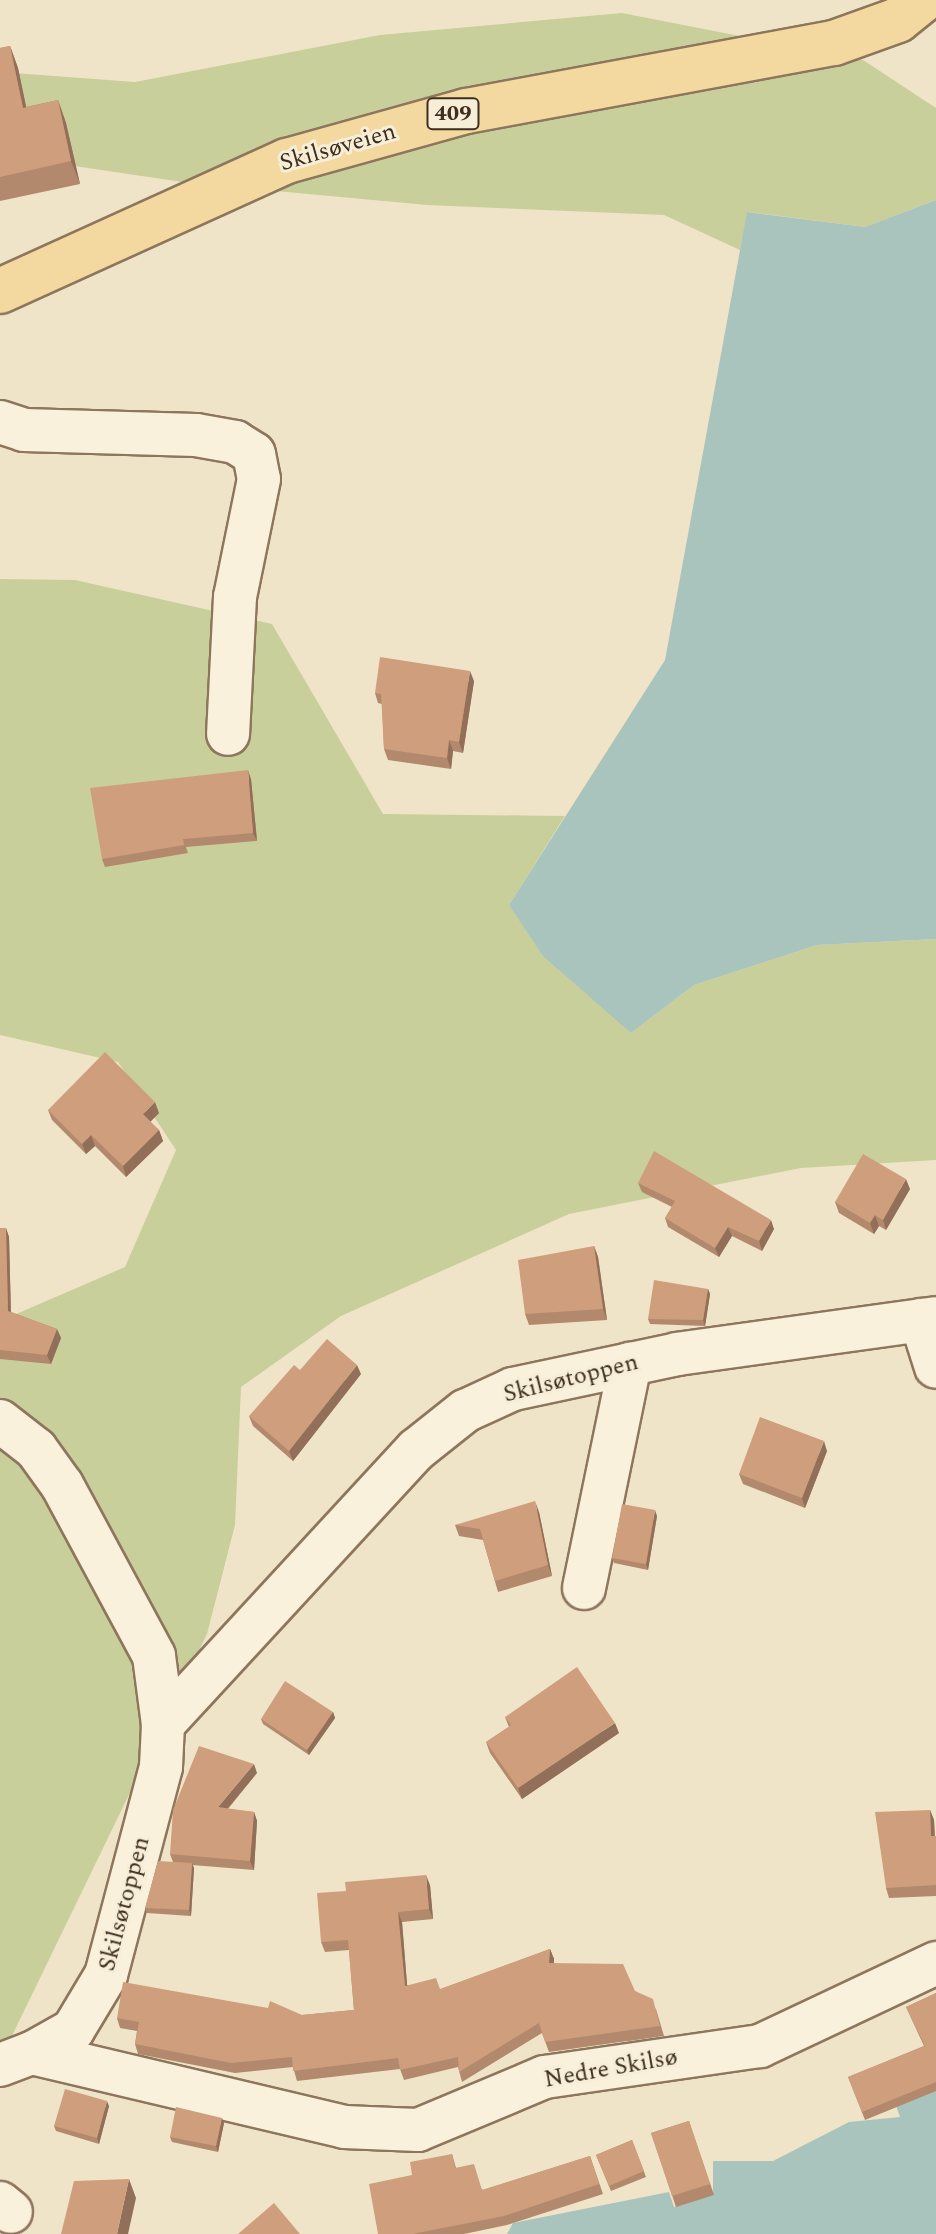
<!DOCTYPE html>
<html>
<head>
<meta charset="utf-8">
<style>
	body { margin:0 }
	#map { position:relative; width:936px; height:2234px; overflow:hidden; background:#f0e4c8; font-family:Spectral,serif }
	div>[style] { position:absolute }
	.green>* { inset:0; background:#c9cf9b }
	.water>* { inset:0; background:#a9c4bc }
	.roads { filter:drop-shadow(2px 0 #8d765c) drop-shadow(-2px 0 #8d765c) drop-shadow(0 2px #8d765c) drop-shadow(0 -2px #8d765c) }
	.minor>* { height:42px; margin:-21px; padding:0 21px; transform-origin:21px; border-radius:21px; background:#faf1dc }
	.major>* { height:44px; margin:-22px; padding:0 22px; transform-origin:22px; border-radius:22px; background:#f3d9a0 }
	.wall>* { inset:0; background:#b2896c }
	.shaded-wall>* { inset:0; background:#916f58 }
	.building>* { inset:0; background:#cf9f7d }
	span { translate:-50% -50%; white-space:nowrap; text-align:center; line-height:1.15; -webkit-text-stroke:6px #f7eed8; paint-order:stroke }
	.shield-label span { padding:2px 6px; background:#f7eed8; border:2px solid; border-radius:6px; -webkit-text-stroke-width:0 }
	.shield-label { font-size:22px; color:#3d2e20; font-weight:700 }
	.street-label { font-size:24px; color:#3d2e20 }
</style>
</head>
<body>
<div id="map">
	<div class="green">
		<i style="clip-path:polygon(622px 13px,863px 60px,936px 108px,936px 200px,865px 227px,748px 212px,740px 250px,664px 215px,427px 205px,189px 183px,0 155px,0 72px,135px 82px,380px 35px)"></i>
		<i style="clip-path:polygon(0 579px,75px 580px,272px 624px,383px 814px,565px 816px,509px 905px,631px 1033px,694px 985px,817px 945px,936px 939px,936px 1160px,801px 1168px,569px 1214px,341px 1316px,241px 1387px,235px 1525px,207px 1634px,8px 2044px,0 2046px,0 1321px,125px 1267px,176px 1150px,118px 1062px,0 1035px)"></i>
	</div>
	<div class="water">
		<i style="clip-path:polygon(936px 200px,936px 939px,817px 945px,694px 985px,631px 1033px,543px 956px,509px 905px,665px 660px,747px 212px,865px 227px)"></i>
		<i style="clip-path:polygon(936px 2053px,936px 2234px,507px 2234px,513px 2223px,669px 2192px,674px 2207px,713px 2194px,713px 2161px,773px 2161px,849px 2122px,900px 2117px,886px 2077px)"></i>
	</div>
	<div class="roads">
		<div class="minor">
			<i style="left:0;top:422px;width:25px;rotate:18deg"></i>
			<i style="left:24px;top:430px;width:172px;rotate:1.7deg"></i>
			<i style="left:196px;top:435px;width:40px;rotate:10deg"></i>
			<i style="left:235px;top:442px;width:22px;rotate:32deg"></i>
			<i style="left:254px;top:454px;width:25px;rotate:79deg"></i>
			<i style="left:259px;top:479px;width:120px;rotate:101.5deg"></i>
			<i style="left:235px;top:597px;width:137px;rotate:92.9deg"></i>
			<i style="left:921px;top:1320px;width:49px;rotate:72.3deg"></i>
			<i style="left:0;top:1421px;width:46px;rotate:37.9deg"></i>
			<i style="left:36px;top:1449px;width:44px;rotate:54.2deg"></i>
			<i style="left:62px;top:1485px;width:194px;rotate:61.7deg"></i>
			<i style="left:154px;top:1656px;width:69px;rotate:82.5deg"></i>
			<i style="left:584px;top:1588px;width:229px;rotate:-78.4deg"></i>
			<i style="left:32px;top:2053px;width:47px;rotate:-29.3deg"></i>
			<i style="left:73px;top:2030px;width:64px;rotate:-59deg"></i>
			<i style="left:106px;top:1975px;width:215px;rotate:-75.2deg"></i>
			<i style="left:161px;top:1767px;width:43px;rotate:-87.3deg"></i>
			<i style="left:163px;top:1724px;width:373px;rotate:-47.3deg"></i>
			<i style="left:416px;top:1450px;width:63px;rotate:-38.5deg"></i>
			<i style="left:465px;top:1411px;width:53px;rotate:-24.6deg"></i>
			<i style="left:513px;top:1389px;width:168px;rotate:-12deg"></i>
			<i style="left:677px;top:1354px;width:261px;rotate:-7.9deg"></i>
			<i style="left:0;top:2065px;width:34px;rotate:-21deg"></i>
			<i style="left:32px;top:2053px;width:321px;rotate:13.3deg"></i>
			<i style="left:344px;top:2127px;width:74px;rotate:2.3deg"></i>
			<i style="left:418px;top:2130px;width:138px;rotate:-22.7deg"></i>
			<i style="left:545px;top:2077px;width:217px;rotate:-8.2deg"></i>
			<i style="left:760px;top:2046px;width:195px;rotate:-25.2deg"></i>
			<i style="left:0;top:2203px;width:14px;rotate:39deg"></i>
		</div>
		<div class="major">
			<i style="left:0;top:291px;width:315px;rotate:-24.4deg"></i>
			<i style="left:287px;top:161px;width:186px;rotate:-15.6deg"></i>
			<i style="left:466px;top:111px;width:374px;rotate:-10.5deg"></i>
			<i style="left:834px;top:43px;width:68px;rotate:-19.8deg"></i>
			<i style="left:898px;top:20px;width:32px;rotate:-39deg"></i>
		</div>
	</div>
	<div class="wall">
		<i style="clip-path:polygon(10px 46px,18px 68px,26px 107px,58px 100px,66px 123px,80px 184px,0 201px,0 48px)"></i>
		<i style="clip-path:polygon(474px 681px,463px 753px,453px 751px,451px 769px,388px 760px,384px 749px,382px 704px,378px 703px,375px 693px)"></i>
		<i style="clip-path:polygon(251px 779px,257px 841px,186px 847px,188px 853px,105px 867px,102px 859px)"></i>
		<i style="clip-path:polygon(48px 1110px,159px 1113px,150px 1122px,159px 1130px,163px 1141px,126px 1177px,95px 1146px,86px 1154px,52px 1120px)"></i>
		<i style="clip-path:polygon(638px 1183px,774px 1229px,762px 1251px,732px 1236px,719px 1257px,668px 1227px,665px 1218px,672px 1207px,642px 1192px)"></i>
		<i style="clip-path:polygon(910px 1189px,886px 1230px,879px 1226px,874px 1234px,839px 1213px,835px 1202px)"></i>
		<i style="clip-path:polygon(0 1228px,6px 1228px,9px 1237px,11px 1312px,57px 1329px,61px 1338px,51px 1364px,0 1359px)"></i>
		<i style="clip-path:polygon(594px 1246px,598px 1257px,607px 1320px,529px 1325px,525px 1314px)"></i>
		<i style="clip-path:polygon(708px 1289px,710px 1294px,705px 1326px,650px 1324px,648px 1319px)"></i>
		<i style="clip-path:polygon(361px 1374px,293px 1461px,253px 1426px,249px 1416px)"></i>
		<i style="clip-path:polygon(827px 1451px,805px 1508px,743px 1484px,739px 1474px)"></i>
		<i style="clip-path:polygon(539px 1512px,552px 1576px,498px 1592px,483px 1540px,459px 1536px,455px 1525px)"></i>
		<i style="clip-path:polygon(657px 1516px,648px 1570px,614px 1563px,612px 1558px)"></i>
		<i style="clip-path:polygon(333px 1712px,335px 1718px,309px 1755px,263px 1724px,261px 1719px)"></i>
		<i style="clip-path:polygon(505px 1717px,619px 1733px,522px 1799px,490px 1753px,486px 1742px,509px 1727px)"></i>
		<i style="clip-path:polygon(257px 1773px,228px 1809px,254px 1812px,257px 1821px,254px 1870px,192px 1865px,194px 1868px,191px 1916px,147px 1913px,145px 1908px,173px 1862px,170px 1854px)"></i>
		<i style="clip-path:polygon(930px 1810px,934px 1820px,935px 1836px,936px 1836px,936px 1896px,889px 1898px,886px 1888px)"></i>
		<i style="clip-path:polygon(430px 1885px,433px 1919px,402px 1922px,407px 1985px,441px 1989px,550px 1949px,554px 1959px,554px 1963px,635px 1991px,656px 2009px,664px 2036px,549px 2052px,542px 2033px,462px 2082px,458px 2067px,404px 2080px,400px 2069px,297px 2081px,293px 2067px,235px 2073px,138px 2054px,135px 2044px,137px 2031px,120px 2028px,117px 2018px,302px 2015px,354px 2010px,349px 1950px,325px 1952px,321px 1942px)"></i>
		<i style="clip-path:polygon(936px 1993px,936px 2091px,865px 2120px,848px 2077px,924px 2046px,906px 2007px)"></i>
		<i style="clip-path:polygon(109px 2106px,99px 2144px,56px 2131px,54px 2126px)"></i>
		<i style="clip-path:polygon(689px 2121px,714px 2195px,676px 2207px,651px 2133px)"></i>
		<i style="clip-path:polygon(224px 2123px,218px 2152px,172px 2142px,170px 2137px)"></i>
		<i style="clip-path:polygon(632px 2140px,646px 2177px,611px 2191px,596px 2155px)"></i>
		<i style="clip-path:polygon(452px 2154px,456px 2168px,483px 2190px,590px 2156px,603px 2194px,507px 2225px,464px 2234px,378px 2234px,412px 2175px)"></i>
	</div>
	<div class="shaded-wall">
		<i style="clip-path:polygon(10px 46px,18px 68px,31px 130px,23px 108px)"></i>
		<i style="clip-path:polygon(58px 100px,66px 123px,80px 184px,71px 161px)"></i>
		<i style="clip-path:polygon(470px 671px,474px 681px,463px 753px,459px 742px)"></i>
		<i style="clip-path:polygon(449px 740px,453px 751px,451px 769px,447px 758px)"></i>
		<i style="clip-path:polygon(248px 770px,251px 779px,257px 841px,253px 833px)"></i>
		<i style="clip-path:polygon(155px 1102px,159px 1113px,147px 1125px,143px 1114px)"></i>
		<i style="clip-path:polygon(159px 1130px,163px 1141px,126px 1177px,123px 1166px)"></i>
		<i style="clip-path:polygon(91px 1135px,95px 1146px,86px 1154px,82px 1144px)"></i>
		<i style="clip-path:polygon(906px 1179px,910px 1189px,886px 1230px,883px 1220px)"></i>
		<i style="clip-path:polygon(875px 1215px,879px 1226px,874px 1234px,870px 1223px)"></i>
		<i style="clip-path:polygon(771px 1220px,774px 1229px,762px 1251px,759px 1241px)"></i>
		<i style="clip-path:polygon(728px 1227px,732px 1236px,719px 1257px,715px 1248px)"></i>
		<i style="clip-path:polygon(6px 1228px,9px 1237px,11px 1320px,8px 1311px)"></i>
		<i style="clip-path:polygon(594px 1246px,598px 1257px,607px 1320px,603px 1309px)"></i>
		<i style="clip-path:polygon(708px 1289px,710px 1294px,705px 1326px,703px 1320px)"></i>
		<i style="clip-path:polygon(57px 1329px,61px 1338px,51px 1364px,47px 1355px)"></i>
		<i style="clip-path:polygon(357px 1365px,361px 1374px,293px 1461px,289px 1451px)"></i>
		<i style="clip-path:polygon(824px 1441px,827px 1451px,805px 1508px,802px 1498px)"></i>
		<i style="clip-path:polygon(535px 1501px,539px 1512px,552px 1576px,548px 1565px)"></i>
		<i style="clip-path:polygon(655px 1510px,657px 1516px,648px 1570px,646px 1564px)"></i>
		<i style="clip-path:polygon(333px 1712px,335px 1718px,309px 1755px,307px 1750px)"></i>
		<i style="clip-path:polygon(615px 1723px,619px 1733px,522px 1799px,518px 1788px)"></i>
		<i style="clip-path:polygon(254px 1764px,257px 1773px,221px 1816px,218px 1807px)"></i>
		<i style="clip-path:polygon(930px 1810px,934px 1820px,935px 1847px,931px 1836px)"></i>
		<i style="clip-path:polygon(254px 1812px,257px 1821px,254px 1870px,250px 1861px)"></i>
		<i style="clip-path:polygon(192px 1863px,194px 1868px,191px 1916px,189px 1910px)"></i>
		<i style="clip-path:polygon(426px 1875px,430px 1885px,433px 1919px,429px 1909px)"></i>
		<i style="clip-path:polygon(398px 1912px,402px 1922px,408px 1996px,405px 1986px)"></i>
		<i style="clip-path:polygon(550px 1949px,554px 1959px,553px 1973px,549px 1963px)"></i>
		<i style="clip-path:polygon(107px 2101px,109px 2106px,99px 2144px,97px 2138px)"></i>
		<i style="clip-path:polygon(222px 2118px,224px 2123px,218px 2152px,216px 2146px)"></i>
		<i style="clip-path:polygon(129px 2179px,136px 2198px,128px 2234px,117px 2234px)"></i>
	</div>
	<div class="building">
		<i style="clip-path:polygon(10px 46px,23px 108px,58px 100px,71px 161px,0 177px,0 48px)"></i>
		<i style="clip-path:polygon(380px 657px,470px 671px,459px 742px,449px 740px,447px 758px,384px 749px,381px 694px,375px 693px)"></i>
		<i style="clip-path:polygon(248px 770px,253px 833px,183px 839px,184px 845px,102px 859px,90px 788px)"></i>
		<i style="clip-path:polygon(105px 1052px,155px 1102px,143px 1114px,159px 1130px,123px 1166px,91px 1135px,82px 1144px,48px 1110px)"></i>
		<i style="clip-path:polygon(654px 1151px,771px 1220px,759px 1241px,728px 1227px,715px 1248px,665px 1218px,675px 1201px,638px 1183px)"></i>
		<i style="clip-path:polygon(863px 1154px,906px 1179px,883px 1220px,875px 1215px,870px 1223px,835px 1202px)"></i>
		<i style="clip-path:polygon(0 1228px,6px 1228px,8px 1311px,57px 1329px,47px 1355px,0 1350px)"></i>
		<i style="clip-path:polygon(594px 1246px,603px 1309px,525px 1314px,518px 1260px)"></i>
		<i style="clip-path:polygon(654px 1280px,708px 1289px,703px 1320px,648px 1319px)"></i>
		<i style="clip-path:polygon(327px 1339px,357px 1365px,289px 1451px,249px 1416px,294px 1365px,300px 1370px)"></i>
		<i style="clip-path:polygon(760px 1417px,824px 1441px,802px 1498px,739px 1474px)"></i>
		<i style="clip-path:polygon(535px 1501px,548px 1565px,495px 1581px,480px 1529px,455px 1525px)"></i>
		<i style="clip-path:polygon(622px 1504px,655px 1510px,646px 1564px,612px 1558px)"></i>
		<i style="clip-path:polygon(577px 1667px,615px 1723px,518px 1788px,486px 1742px,511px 1725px,505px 1717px)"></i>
		<i style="clip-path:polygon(285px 1681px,333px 1712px,307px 1750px,261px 1719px)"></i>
		<i style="clip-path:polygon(199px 1746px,254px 1764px,218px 1807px,254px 1812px,250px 1861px,170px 1854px,173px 1810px)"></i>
		<i style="clip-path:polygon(930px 1810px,931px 1836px,936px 1836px,936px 1885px,886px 1888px,875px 1812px)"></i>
		<i style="clip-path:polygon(158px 1861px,192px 1863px,189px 1910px,145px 1908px)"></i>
		<i style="clip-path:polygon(426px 1875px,429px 1909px,398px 1912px,405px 1986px,436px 1978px,440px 1989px,550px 1949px,549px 1963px,623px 1964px,635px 1991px,653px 1999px,660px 2026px,545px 2042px,539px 2023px,459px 2072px,458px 2057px,400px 2070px,398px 2058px,293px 2071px,292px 2057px,231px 2063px,135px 2044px,139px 2022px,117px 2018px,123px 1982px,268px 2008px,270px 2001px,302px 2015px,354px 2010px,348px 1940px,321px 1942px,317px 1893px,346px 1891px,345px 1882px)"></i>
		<i style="clip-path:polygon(936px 1993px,936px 2082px,862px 2112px,848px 2077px,925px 2046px,906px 2007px)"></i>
		<i style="clip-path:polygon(65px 2089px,107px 2101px,97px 2138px,54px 2126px)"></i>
		<i style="clip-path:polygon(176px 2107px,222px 2118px,216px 2146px,170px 2137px)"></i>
		<i style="clip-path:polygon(689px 2121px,710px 2184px,672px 2196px,651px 2133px)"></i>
		<i style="clip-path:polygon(632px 2140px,644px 2171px,609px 2186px,596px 2155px)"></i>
		<i style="clip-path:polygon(452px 2154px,455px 2168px,474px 2164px,482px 2190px,590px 2156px,599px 2184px,504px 2216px,412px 2234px,378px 2234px,369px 2184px,412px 2175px,410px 2162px)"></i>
		<i style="clip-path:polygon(129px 2179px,117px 2234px,61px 2234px,74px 2181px)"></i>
		<i style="clip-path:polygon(274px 2203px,300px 2234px,238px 2234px)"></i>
	</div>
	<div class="shield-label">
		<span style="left:453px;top:114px">409</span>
	</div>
	<div class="street-label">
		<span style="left:338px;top:148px;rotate:-16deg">Skilsøveien</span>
		<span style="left:571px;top:1379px;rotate:-14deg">Skilsøtoppen</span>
		<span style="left:125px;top:1904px;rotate:-75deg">Skilsøtoppen</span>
		<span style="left:611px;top:2069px;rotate:-10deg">Nedre Skilsø</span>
	</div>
</div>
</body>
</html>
